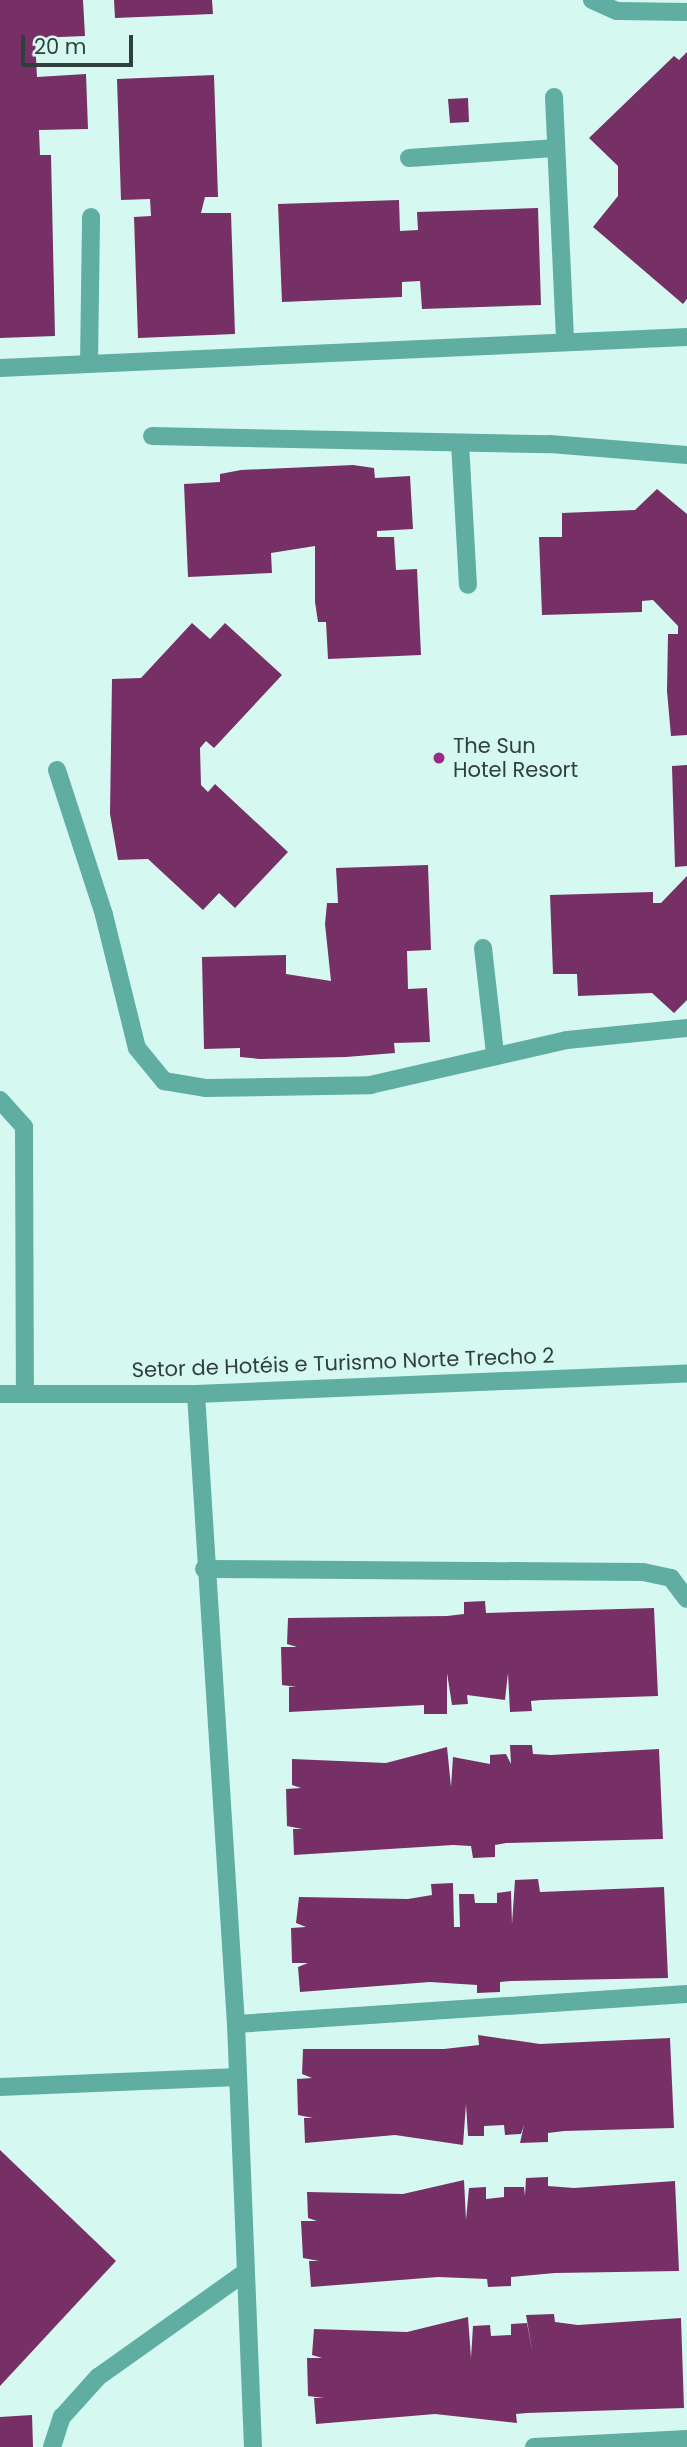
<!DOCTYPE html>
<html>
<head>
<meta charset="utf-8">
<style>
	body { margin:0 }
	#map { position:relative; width:687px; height:2447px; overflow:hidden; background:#d5f9f1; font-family:Poppins,sans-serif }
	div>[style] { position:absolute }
	.building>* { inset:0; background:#763065 }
	.minor>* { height:18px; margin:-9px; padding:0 9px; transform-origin:9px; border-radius:9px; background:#60aea1 }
	.dots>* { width:19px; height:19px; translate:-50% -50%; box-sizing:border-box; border:4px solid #d5f9f1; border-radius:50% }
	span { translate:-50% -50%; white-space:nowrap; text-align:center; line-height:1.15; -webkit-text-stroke:7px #d5f9f1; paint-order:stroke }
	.poi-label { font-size:21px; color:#313f3c }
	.left { translate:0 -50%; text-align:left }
	.street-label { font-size:21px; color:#313f3c }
	.scale { position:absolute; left:21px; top:35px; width:112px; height:32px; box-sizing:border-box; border:4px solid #313f3c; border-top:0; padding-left:9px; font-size:21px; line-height:24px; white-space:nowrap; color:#313f3c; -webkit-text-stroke:5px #d5f9f1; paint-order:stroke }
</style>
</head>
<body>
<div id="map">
	<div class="building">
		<i style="clip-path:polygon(0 0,83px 0,85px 36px,35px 38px,37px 77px,86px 74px,88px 129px,39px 130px,40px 155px,51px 155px,55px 336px,0 338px)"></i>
		<i style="clip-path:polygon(114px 0,212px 0,213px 14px,115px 18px)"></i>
		<i style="clip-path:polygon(687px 52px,687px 299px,683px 304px,593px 227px,618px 196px,618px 166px,589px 138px,674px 56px,679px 60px)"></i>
		<i style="clip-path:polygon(214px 75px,218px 197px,205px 197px,201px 213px,231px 213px,235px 334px,138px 338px,134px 217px,151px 216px,150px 199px,121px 200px,117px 79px)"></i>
		<i style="clip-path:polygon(468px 98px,469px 122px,450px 123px,448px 99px)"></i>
		<i style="clip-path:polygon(399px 200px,400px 231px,418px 230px,417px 212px,538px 208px,541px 305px,422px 309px,420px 281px,402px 282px,402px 297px,282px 302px,278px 204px)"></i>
		<i style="clip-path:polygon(353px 465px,374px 468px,375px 478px,410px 476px,413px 529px,377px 531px,377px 537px,394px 537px,396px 570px,417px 569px,421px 655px,328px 659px,326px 622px,318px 622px,315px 602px,315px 546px,271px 553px,272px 573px,188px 577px,184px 484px,220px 482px,220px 474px,241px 470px)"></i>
		<i style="clip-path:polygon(657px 489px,687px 514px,687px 735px,671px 736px,667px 691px,668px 634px,678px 634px,678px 626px,653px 600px,642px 601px,642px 612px,542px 615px,539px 537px,562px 537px,562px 513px,635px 510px)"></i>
		<i style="clip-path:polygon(192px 623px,210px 639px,225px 623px,282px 675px,214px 748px,206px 741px,200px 748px,201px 785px,208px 792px,215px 784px,288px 852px,235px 908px,219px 893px,203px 910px,148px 859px,118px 860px,110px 814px,112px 679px,141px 678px)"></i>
		<i style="clip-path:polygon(687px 765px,687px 866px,675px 867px,672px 766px)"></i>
		<i style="clip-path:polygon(428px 865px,431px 950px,407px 951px,408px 989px,427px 988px,430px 1042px,394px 1043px,395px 1053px,346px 1057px,260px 1059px,240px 1057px,240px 1048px,204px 1049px,202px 957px,286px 955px,286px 974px,331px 981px,325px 924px,327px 903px,338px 903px,336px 868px)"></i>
		<i style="clip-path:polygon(687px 876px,687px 1000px,674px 1013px,652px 993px,578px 996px,577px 974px,553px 974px,550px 895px,653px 892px,653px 903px,661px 903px)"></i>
		<i style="clip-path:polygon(485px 1601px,486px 1613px,654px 1608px,658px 1696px,541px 1700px,531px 1701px,532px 1711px,510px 1712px,508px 1673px,505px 1700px,467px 1695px,468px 1704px,452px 1705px,447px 1673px,447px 1714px,424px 1714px,424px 1705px,289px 1712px,289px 1687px,297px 1687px,282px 1685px,281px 1647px,297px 1647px,287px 1644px,288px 1618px,447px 1616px,464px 1614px,464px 1602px)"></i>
		<i style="clip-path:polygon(510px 1745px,532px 1745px,533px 1754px,551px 1755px,659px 1749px,663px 1839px,506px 1843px,495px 1845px,495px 1857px,473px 1858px,471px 1846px,453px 1845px,294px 1855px,293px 1829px,302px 1829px,287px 1826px,286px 1789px,301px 1788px,292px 1785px,292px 1759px,386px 1763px,447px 1747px,451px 1787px,453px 1757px,490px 1764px,490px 1755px,506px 1754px,511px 1764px)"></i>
		<i style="clip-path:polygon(538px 1879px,540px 1892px,664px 1887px,668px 1978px,511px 1981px,500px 1982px,500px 1992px,477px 1993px,477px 1985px,430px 1982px,300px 1992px,298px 1967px,308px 1963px,292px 1963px,291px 1928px,306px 1927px,296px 1923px,299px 1897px,408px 1899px,432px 1895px,431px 1884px,453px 1883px,454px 1927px,460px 1927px,459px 1894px,474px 1894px,475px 1903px,497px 1903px,497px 1893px,511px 1891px,512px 1924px,515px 1880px)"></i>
		<i style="clip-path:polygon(478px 2035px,540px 2044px,670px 2038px,674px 2128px,564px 2131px,548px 2133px,548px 2142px,520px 2143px,524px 2125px,521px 2134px,505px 2135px,504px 2125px,484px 2126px,484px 2136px,468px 2136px,466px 2104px,463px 2145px,395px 2135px,305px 2143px,304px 2118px,313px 2118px,298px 2115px,297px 2079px,312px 2078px,302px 2074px,303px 2049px,444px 2049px,479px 2045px)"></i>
		<i style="clip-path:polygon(0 2150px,116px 2261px,0 2386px)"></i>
		<i style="clip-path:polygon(548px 2177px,548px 2186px,574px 2188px,675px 2181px,679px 2271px,555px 2273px,511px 2277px,511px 2286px,488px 2287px,487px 2279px,438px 2277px,311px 2287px,309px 2261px,319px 2261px,303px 2258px,301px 2221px,317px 2221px,308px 2218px,307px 2192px,403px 2194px,464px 2180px,466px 2220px,469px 2188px,486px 2187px,486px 2199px,504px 2197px,504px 2187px,524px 2187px,525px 2196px,526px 2178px)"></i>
		<i style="clip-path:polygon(554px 2314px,555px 2322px,578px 2325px,681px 2318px,684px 2408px,527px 2413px,516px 2414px,517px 2423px,435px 2414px,316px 2424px,314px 2398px,324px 2398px,308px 2396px,307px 2358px,322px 2358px,312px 2355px,314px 2329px,407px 2332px,468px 2317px,471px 2358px,473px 2326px,490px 2325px,491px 2336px,511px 2335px,511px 2324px,527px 2323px,533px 2355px,526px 2315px)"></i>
		<i style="clip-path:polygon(32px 2415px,33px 2447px,0 2447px,0 2417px)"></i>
	</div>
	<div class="minor">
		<i style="left:592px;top:0;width:27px;rotate:24deg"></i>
		<i style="left:617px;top:11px;width:70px;rotate:0.8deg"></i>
		<i style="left:554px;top:97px;width:244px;rotate:87.4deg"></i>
		<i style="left:409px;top:158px;width:145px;rotate:-3.9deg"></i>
		<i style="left:89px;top:364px;width:147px;rotate:-89.2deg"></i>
		<i style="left:0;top:368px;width:688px;rotate:-2.58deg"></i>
		<i style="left:152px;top:436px;width:398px;rotate:1.2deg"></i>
		<i style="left:550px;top:444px;width:137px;rotate:4.6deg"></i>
		<i style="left:460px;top:443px;width:142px;rotate:86.8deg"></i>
		<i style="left:57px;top:770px;width:152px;rotate:72deg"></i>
		<i style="left:104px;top:915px;width:137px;rotate:76.1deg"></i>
		<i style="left:137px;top:1048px;width:43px;rotate:50.7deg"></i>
		<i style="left:164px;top:1081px;width:43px;rotate:9.5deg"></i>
		<i style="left:206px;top:1088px;width:164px;rotate:-1deg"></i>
		<i style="left:370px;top:1085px;width:202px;rotate:-12.9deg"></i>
		<i style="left:567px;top:1040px;width:121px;rotate:-5.7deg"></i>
		<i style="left:483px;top:948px;width:107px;rotate:83.5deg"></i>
		<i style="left:0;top:1100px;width:36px;rotate:48deg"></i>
		<i style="left:24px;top:1127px;width:266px;rotate:89.8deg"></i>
		<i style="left:0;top:1394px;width:196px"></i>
		<i style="left:196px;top:1394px;width:491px;rotate:-2.4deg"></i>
		<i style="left:196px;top:1394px;width:631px;rotate:86.37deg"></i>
		<i style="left:236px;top:2024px;width:423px;rotate:87.7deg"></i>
		<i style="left:204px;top:1569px;width:439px;rotate:0.4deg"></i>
		<i style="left:643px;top:1572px;width:29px;rotate:12deg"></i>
		<i style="left:671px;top:1578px;width:26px;rotate:53deg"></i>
		<i style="left:236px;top:2024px;width:452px;rotate:-3.8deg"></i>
		<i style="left:0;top:2087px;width:238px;rotate:-2.4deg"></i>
		<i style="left:52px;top:2447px;width:32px;rotate:-72deg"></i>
		<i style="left:62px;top:2417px;width:54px;rotate:-48deg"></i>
		<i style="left:98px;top:2377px;width:181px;rotate:-35.4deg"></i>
		<i style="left:534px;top:2447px;width:153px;rotate:-3deg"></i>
	</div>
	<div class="dots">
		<i style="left:439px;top:758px;background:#9d2984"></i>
	</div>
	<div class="poi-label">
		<span class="left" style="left:453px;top:758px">The Sun<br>Hotel Resort</span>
	</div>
	<div class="street-label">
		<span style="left:343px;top:1363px;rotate:-2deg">Setor de Hotéis e Turismo Norte Trecho 2</span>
	</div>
	<div class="scale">20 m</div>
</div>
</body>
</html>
